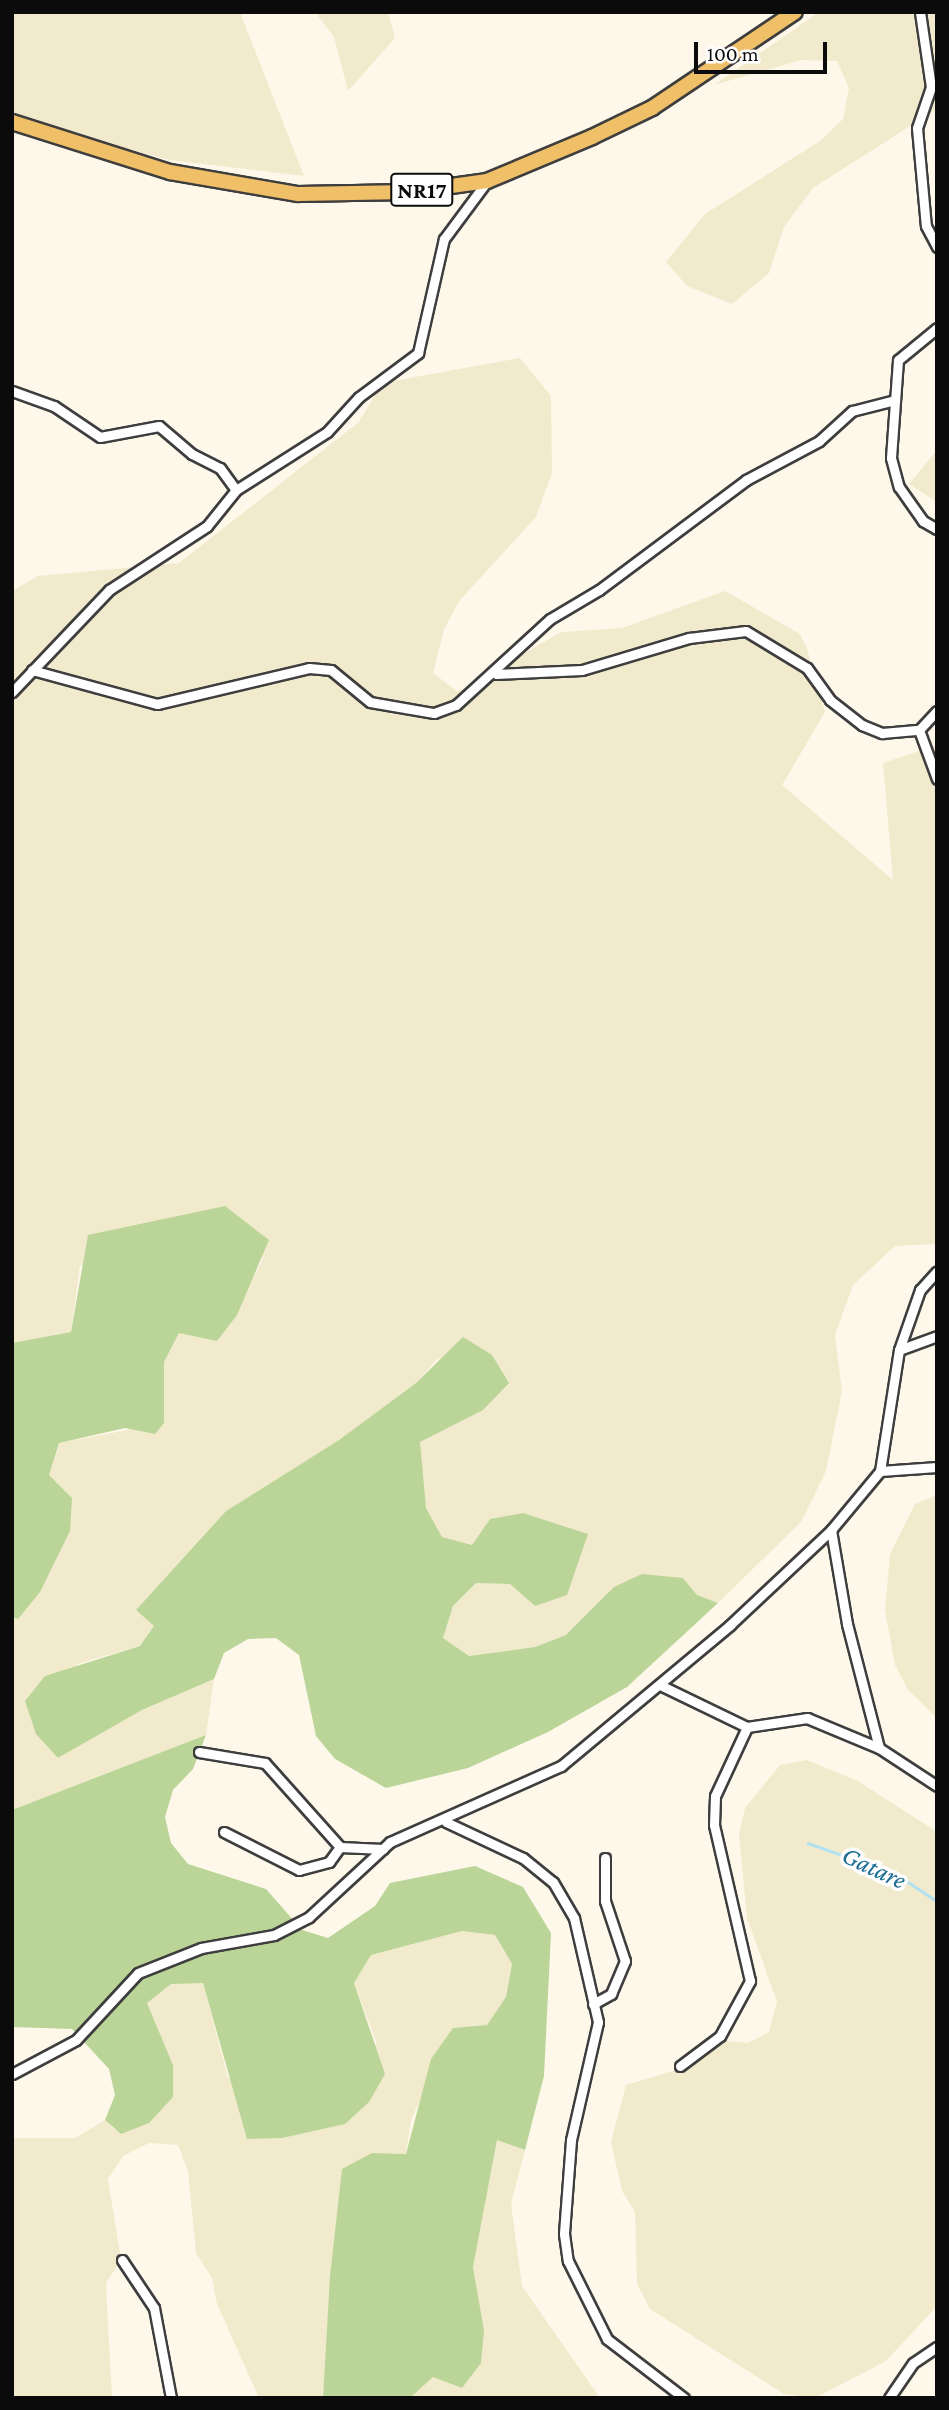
<!DOCTYPE html>
<html>
<head>
<meta charset="utf-8">
<style>
	body { margin:0 }
	#map { position:relative; width:949px; height:2410px; overflow:hidden; background:#fef8ea; font-family:"Crimson Pro",serif }
	div>[style] { position:absolute }
	.farmland>* { inset:0; background:#f2eacc }
	.forest>* { inset:0; background:#bad597 }
	.stream>* { height:2.5px; margin:-1.25px; padding:0 1.25px; transform-origin:1.25px; border-radius:1.25px; background:#b2e1f2 }
	.roads { filter:drop-shadow(2px 0 #3e3e3e) drop-shadow(-2px 0 #3e3e3e) drop-shadow(0 2px #3e3e3e) drop-shadow(0 -2px #3e3e3e) }
	.minor>* { height:9px; margin:-4.5px; padding:0 4.5px; transform-origin:4.5px; border-radius:4.5px; background:#fff }
	.primary>* { height:14px; margin:-7px; padding:0 7px; transform-origin:7px; border-radius:7px; background:#f0c068 }
	span { translate:-50% -50%; white-space:nowrap; text-align:center; line-height:1.15; -webkit-text-stroke:7px #fff; paint-order:stroke }
	.shield-label span { padding:2px 5px; background:#fff; border:2px solid; border-radius:5px; -webkit-text-stroke-width:0 }
	.shield-label { font-size:23px; color:#0b0b0b; font-weight:700 }
	.water-label { font-size:26px; color:#1d6d94; font-style:italic }
	.frame { position:absolute; inset:0; border:14px solid #0b0b0b; pointer-events:none }
	.scale { position:absolute; left:694px; top:42px; width:133px; height:32px; box-sizing:border-box; border:4px solid #0b0b0b; border-top:0; padding-left:9px; font-size:21px; line-height:24px; white-space:nowrap; color:#0b0b0b; -webkit-text-stroke:5px #fff; paint-order:stroke }
</style>
</head>
<body>
<div id="map">
	<div class="farmland">
		<i style="clip-path:polygon(12px 12px,240px 12px,304px 176px,170px 160px,12px 119px)"></i>
		<i style="clip-path:polygon(315px 12px,388px 12px,395px 38px,348px 91px,334px 37px)"></i>
		<i style="clip-path:polygon(819px 12px,937px 12px,937px 109px,813px 188px,784px 227px,769px 273px,732px 304px,687px 286px,666px 262px,705px 214px,820px 141px,843px 119px,849px 88px,837px 61px,801px 60px,714px 85px)"></i>
		<i style="clip-path:polygon(520px 358px,551px 396px,552px 473px,536px 517px,460px 600px,444px 629px,433px 673px,458px 692px,561px 632px,622px 628px,725px 591px,800px 634px,807px 649px,825px 712px,782px 785px,893px 880px,883px 763px,937px 745px,937px 1244px,895px 1246px,853px 1285px,835px 1335px,842px 1391px,826px 1471px,801px 1522px,718px 1603px,697px 1595px,683px 1578px,590px 1612px,566px 1635px,535px 1647px,469px 1656px,443px 1638px,453px 1606px,476px 1583px,510px 1584px,535px 1606px,587px 1534px,523px 1513px,490px 1519px,472px 1545px,442px 1538px,426px 1508px,421px 1475px,420px 1442px,450px 1426px,439px 1357px,416px 1383px,339px 1440px,226px 1511px,136px 1610px,155px 1626px,140px 1646px,77px 1664px,58px 1758px,142px 1710px,214px 1679px,206px 1735px,12px 1810px,12px 1617px,18px 1619px,72px 1498px,49px 1475px,59px 1443px,164px 1423px,164px 1362px,179px 1333px,249px 1285px,264px 1257px,80px 1265px,71px 1332px,12px 1343px,12px 591px,38px 576px,179px 563px,359px 422px,382px 383px)"></i>
		<i style="clip-path:polygon(937px 450px,937px 502px,909px 484px)"></i>
		<i style="clip-path:polygon(937px 1495px,937px 1718px,908px 1690px,895px 1665px,885px 1610px,890px 1554px,915px 1504px)"></i>
		<i style="clip-path:polygon(807px 1760px,858px 1781px,937px 1832px,937px 2306px,886px 2361px,815px 2398px,784px 2394px,650px 2309px,637px 2284px,635px 2212px,622px 2191px,611px 2142px,626px 2085px,680px 2069px,725px 2041px,748px 2043px,769px 2032px,777px 2002px,747px 1918px,739px 1835px,745px 1808px,780px 1765px)"></i>
		<i style="clip-path:polygon(462px 1931px,495px 1935px,512px 1964px,506px 1997px,487px 2025px,453px 2028px,411px 2120px,406px 2154px,372px 2153px,336px 2243px,323px 2398px,259px 2398px,217px 2304px,212px 2278px,196px 2253px,188px 2171px,178px 2145px,149px 2143px,123px 2156px,108px 2179px,121px 2260px,106px 2283px,112px 2398px,12px 2398px,12px 2138px,75px 2138px,105px 2120px,115px 2130px,173px 2097px,173px 2065px,147px 2003px,171px 1983px,203px 1983px,228px 2078px,377px 2044px,354px 1983px,371px 1955px)"></i>
		<i style="clip-path:polygon(497px 2140px,525px 2150px,511px 2204px,522px 2286px,600px 2398px,410px 2398px,484px 2330px,473px 2267px)"></i>
	</div>
	<div class="forest">
		<i style="clip-path:polygon(225px 1206px,269px 1240px,237px 1315px,217px 1341px,179px 1333px,164px 1362px,164px 1423px,155px 1434px,125px 1428px,59px 1443px,49px 1475px,72px 1498px,70px 1531px,40px 1592px,18px 1619px,12px 1617px,12px 1343px,71px 1332px,88px 1235px)"></i>
		<i style="clip-path:polygon(463px 1337px,492px 1355px,509px 1383px,483px 1410px,420px 1442px,426px 1508px,442px 1537px,472px 1545px,490px 1519px,523px 1513px,588px 1534px,567px 1595px,535px 1606px,510px 1584px,476px 1583px,453px 1606px,443px 1638px,469px 1656px,535px 1647px,566px 1635px,614px 1587px,642px 1574px,683px 1578px,697px 1595px,718px 1603px,627px 1687px,548px 1732px,468px 1768px,386px 1788px,335px 1759px,316px 1736px,299px 1655px,276px 1638px,248px 1639px,224px 1653px,214px 1679px,142px 1710px,58px 1758px,36px 1734px,25px 1701px,45px 1676px,140px 1646px,154px 1626px,136px 1610px,226px 1511px,339px 1440px,416px 1383px)"></i>
		<i style="clip-path:polygon(206px 1735px,193px 1769px,173px 1790px,165px 1817px,171px 1843px,188px 1864px,266px 1889px,302px 1930px,328px 1938px,375px 1906px,390px 1883px,475px 1866px,523px 1887px,551px 1933px,544px 2076px,525px 2150px,497px 2140px,473px 2267px,484px 2330px,481px 2363px,462px 2388px,433px 2377px,410px 2398px,323px 2398px,330px 2276px,342px 2169px,372px 2153px,406px 2154px,431px 2059px,453px 2028px,487px 2025px,506px 1997px,512px 1964px,495px 1935px,462px 1931px,371px 1955px,354px 1983px,385px 2074px,369px 2102px,345px 2124px,282px 2138px,247px 2139px,203px 1983px,171px 1984px,147px 2003px,173px 2065px,173px 2097px,149px 2123px,121px 2134px,105px 2120px,115px 2095px,109px 2069px,72px 2029px,12px 2027px,12px 1810px)"></i>
	</div>
	<div class="stream">
		<i style="left:808px;top:1843px;width:93px;rotate:19.4deg"></i>
		<i style="left:896px;top:1874px;width:49px;rotate:33.4deg"></i>
	</div>
	<div class="roads">
		<div class="minor">
			<i style="left:920px;top:12px;width:76px;rotate:81.7deg"></i>
			<i style="left:931px;top:87px;width:43px;rotate:108.9deg"></i>
			<i style="left:917px;top:128px;width:98px;rotate:84.8deg"></i>
			<i style="left:926px;top:226px;width:24px;rotate:62deg"></i>
			<i style="left:937px;top:328px;width:50px;rotate:140.6deg"></i>
			<i style="left:898px;top:360px;width:98px;rotate:94.1deg"></i>
			<i style="left:891px;top:458px;width:30px;rotate:75deg"></i>
			<i style="left:899px;top:487px;width:42px;rotate:54.8deg"></i>
			<i style="left:923px;top:521px;width:16px;rotate:30deg"></i>
			<i style="left:12px;top:391px;width:45px;rotate:19.7deg"></i>
			<i style="left:54px;top:406px;width:55px;rotate:34deg"></i>
			<i style="left:100px;top:437px;width:60px;rotate:-10.6deg"></i>
			<i style="left:159px;top:426px;width:43px;rotate:40.3deg"></i>
			<i style="left:192px;top:454px;width:31px;rotate:27deg"></i>
			<i style="left:220px;top:468px;width:27px;rotate:54deg"></i>
			<i style="left:32px;top:670px;width:130px;rotate:15.2deg"></i>
			<i style="left:157px;top:704px;width:156px;rotate:-13.3deg"></i>
			<i style="left:309px;top:668px;width:22px;rotate:5deg"></i>
			<i style="left:331px;top:670px;width:50px;rotate:39.4deg"></i>
			<i style="left:370px;top:702px;width:65px;rotate:9.8deg"></i>
			<i style="left:434px;top:713px;width:23px;rotate:-20deg"></i>
			<i style="left:456px;top:705px;width:127px;rotate:-42.5deg"></i>
			<i style="left:550px;top:619px;width:57px;rotate:-30.6deg"></i>
			<i style="left:599px;top:590px;width:184px;rotate:-36.8deg"></i>
			<i style="left:746px;top:480px;width:83px;rotate:-28.1deg"></i>
			<i style="left:819px;top:441px;width:45px;rotate:-42.3deg"></i>
			<i style="left:852px;top:411px;width:44px;rotate:-14.3deg"></i>
			<i style="left:496px;top:674px;width:86px;rotate:-2.7deg"></i>
			<i style="left:582px;top:670px;width:112px;rotate:-16.7deg"></i>
			<i style="left:689px;top:638px;width:57px;rotate:-7deg"></i>
			<i style="left:746px;top:631px;width:71px;rotate:31.2deg"></i>
			<i style="left:807px;top:668px;width:39px;rotate:54deg"></i>
			<i style="left:830px;top:700px;width:41px;rotate:38deg"></i>
			<i style="left:862px;top:725px;width:22px;rotate:22deg"></i>
			<i style="left:882px;top:733px;width:37px;rotate:-5deg"></i>
			<i style="left:919px;top:730px;width:26px;rotate:-47deg"></i>
			<i style="left:12px;top:692px;width:141px;rotate:-46.4deg"></i>
			<i style="left:109px;top:590px;width:117px;rotate:-33.1deg"></i>
			<i style="left:207px;top:526px;width:46px;rotate:-51.1deg"></i>
			<i style="left:236px;top:490px;width:108px;rotate:-32.5deg"></i>
			<i style="left:327px;top:432px;width:47px;rotate:-47.6deg"></i>
			<i style="left:359px;top:397px;width:74px;rotate:-36.7deg"></i>
			<i style="left:418px;top:353px;width:117px;rotate:-77.2deg"></i>
			<i style="left:444px;top:239px;width:72px;rotate:-53.4deg"></i>
			<i style="left:919px;top:730px;width:52px;rotate:69.8deg"></i>
			<i style="left:899px;top:1350px;width:40px;rotate:-20.2deg"></i>
			<i style="left:880px;top:1471px;width:57px;rotate:-4deg"></i>
			<i style="left:831px;top:1530px;width:95px;rotate:80.3deg"></i>
			<i style="left:847px;top:1624px;width:128px;rotate:75.5deg"></i>
			<i style="left:879px;top:1748px;width:69px;rotate:33.2deg"></i>
			<i style="left:660px;top:1685px;width:97px;rotate:25.8deg"></i>
			<i style="left:747px;top:1727px;width:61px;rotate:-8.5deg"></i>
			<i style="left:807px;top:1718px;width:78px;rotate:22.6deg"></i>
			<i style="left:199px;top:1752px;width:67px;rotate:9.5deg"></i>
			<i style="left:265px;top:1763px;width:113px;rotate:48.2deg"></i>
			<i style="left:340px;top:1847px;width:43px;rotate:2.7deg"></i>
			<i style="left:446px;top:1822px;width:85px;rotate:25.1deg"></i>
			<i style="left:523px;top:1858px;width:38px;rotate:39deg"></i>
			<i style="left:553px;top:1882px;width:42px;rotate:59.7deg"></i>
			<i style="left:574px;top:1918px;width:107px;rotate:77deg"></i>
			<i style="left:598px;top:2022px;width:121px;rotate:102.9deg"></i>
			<i style="left:571px;top:2140px;width:94px;rotate:94.3deg"></i>
			<i style="left:564px;top:2234px;width:27px;rotate:82deg"></i>
			<i style="left:568px;top:2261px;width:87px;rotate:63.4deg"></i>
			<i style="left:607px;top:2339px;width:97px;rotate:37.5deg"></i>
			<i style="left:224px;top:1832px;width:84px;rotate:26.9deg"></i>
			<i style="left:299px;top:1870px;width:31px;rotate:-15deg"></i>
			<i style="left:329px;top:1862px;width:19px;rotate:-54deg"></i>
			<i style="left:593px;top:2004px;width:21px;rotate:-29deg"></i>
			<i style="left:611px;top:1994px;width:36px;rotate:-67deg"></i>
			<i style="left:625px;top:1961px;width:63px;rotate:-108.4deg"></i>
			<i style="left:605px;top:1901px;width:43px;rotate:-90deg"></i>
			<i style="left:680px;top:2066px;width:50px;rotate:-36.9deg"></i>
			<i style="left:720px;top:2036px;width:63px;rotate:-61.4deg"></i>
			<i style="left:750px;top:1981px;width:160px;rotate:-103deg"></i>
			<i style="left:714px;top:1825px;width:29px;rotate:-88deg"></i>
			<i style="left:715px;top:1796px;width:76px;rotate:-65.1deg"></i>
			<i style="left:12px;top:2074px;width:72px;rotate:-28deg"></i>
			<i style="left:76px;top:2040px;width:91px;rotate:-47.2deg"></i>
			<i style="left:138px;top:1973px;width:68px;rotate:-21.6deg"></i>
			<i style="left:201px;top:1948px;width:74px;rotate:-10.1deg"></i>
			<i style="left:274px;top:1935px;width:39px;rotate:-27deg"></i>
			<i style="left:309px;top:1917px;width:110px;rotate:-42.8deg"></i>
			<i style="left:390px;top:1842px;width:187px;rotate:-24deg"></i>
			<i style="left:561px;top:1766px;width:220px;rotate:-39.8deg"></i>
			<i style="left:730px;top:1625px;width:139px;rotate:-43.2deg"></i>
			<i style="left:831px;top:1530px;width:77px;rotate:-50.3deg"></i>
			<i style="left:880px;top:1471px;width:122px;rotate:-81.1deg"></i>
			<i style="left:899px;top:1350px;width:64px;rotate:-70.7deg"></i>
			<i style="left:920px;top:1290px;width:25px;rotate:-48deg"></i>
			<i style="left:122px;top:2260px;width:58px;rotate:56.3deg"></i>
			<i style="left:154px;top:2308px;width:92px;rotate:79.3deg"></i>
			<i style="left:889px;top:2398px;width:42px;rotate:-55.6deg"></i>
			<i style="left:913px;top:2363px;width:29px;rotate:-34deg"></i>
		</div>
		<div class="primary">
			<i style="left:12px;top:122px;width:166px;rotate:17.6deg"></i>
			<i style="left:170px;top:172px;width:130px;rotate:9.8deg"></i>
			<i style="left:298px;top:194px;width:110px;rotate:-1deg"></i>
			<i style="left:408px;top:192px;width:80px;rotate:-7.9deg"></i>
			<i style="left:487px;top:181px;width:114px;rotate:-22.7deg"></i>
			<i style="left:592px;top:137px;width:67px;rotate:-25.8deg"></i>
			<i style="left:652px;top:108px;width:172px;rotate:-33.9deg"></i>
		</div>
	</div>
	<div class="shield-label">
		<span style="left:422px;top:190px">NR17</span>
	</div>
	<div class="water-label">
		<span style="left:874px;top:1868px;rotate:25deg">Gatare</span>
	</div>
	<div class="frame"></div>
	<div class="scale">100 m</div>
</div>
</body>
</html>
